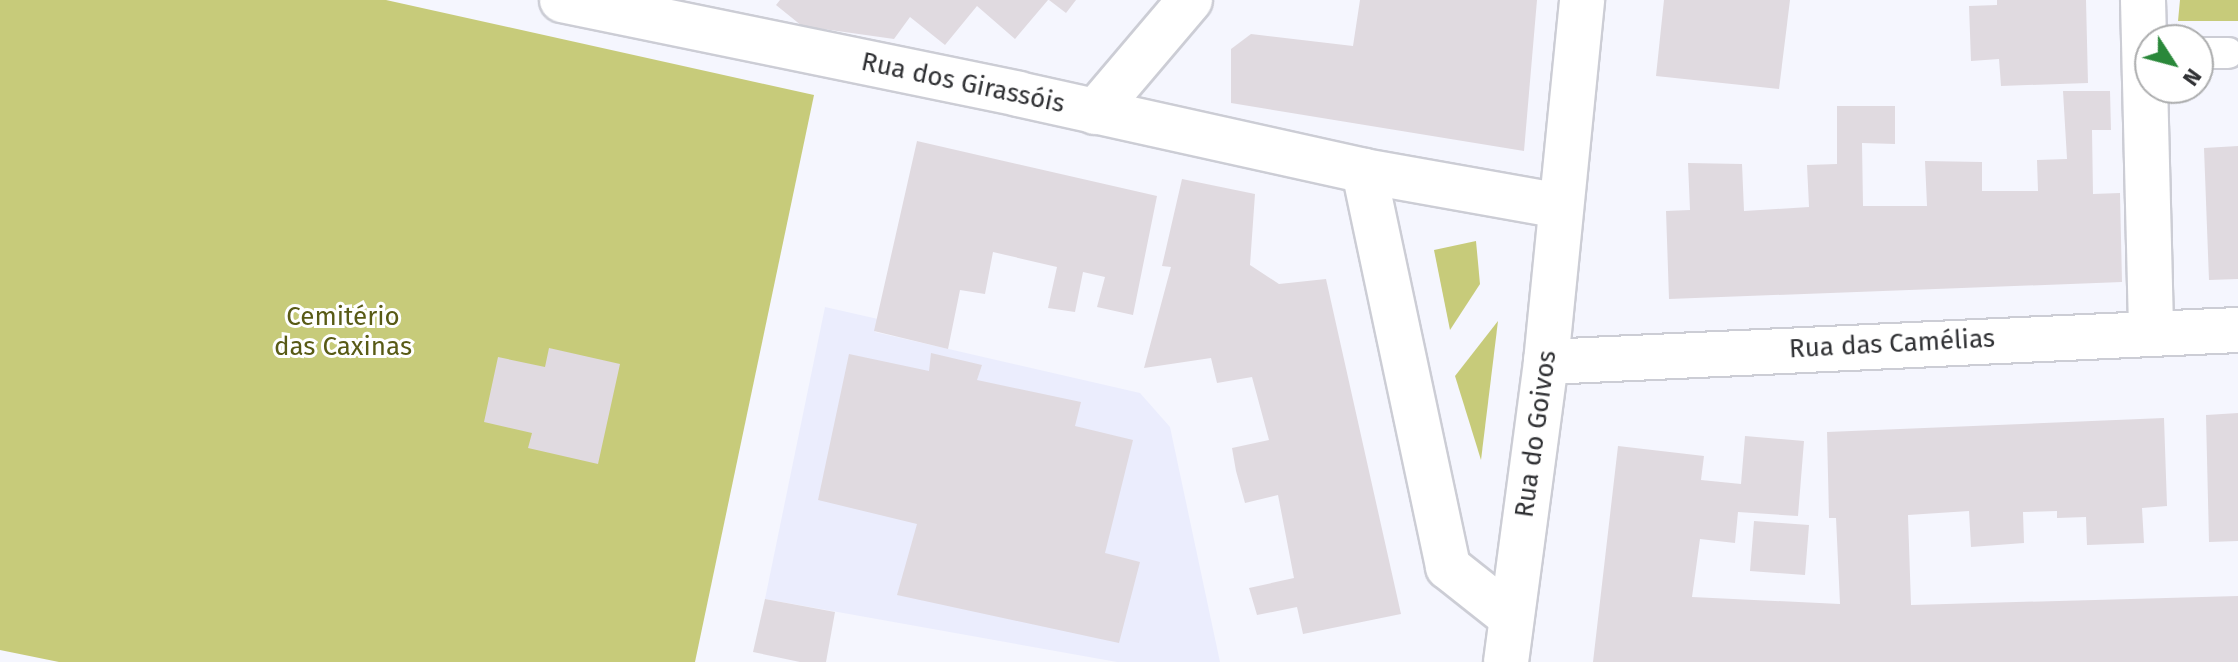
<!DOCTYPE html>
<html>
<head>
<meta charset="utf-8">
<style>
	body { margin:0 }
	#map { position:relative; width:2238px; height:662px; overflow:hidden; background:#f5f6fe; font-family:"Fira Sans",sans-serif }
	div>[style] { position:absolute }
	.built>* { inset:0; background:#ebedfd }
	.green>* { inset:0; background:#c7cb7a }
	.building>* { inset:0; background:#e0dae0 }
	.roads { filter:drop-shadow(2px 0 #cccdd5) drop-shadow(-2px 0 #cccdd5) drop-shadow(0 2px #cccdd5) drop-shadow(0 -2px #cccdd5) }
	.service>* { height:30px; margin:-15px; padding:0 15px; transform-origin:15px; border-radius:15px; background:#fff }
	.minor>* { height:44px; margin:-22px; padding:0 22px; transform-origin:22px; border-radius:22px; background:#fff }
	span { translate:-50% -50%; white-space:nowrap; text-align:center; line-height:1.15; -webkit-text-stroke:6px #fff; paint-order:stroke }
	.street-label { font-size:26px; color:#303134 }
	.park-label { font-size:26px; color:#585a15 }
	.north { position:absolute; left:2134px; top:24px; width:80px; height:80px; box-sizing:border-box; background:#fff; border:2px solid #acadae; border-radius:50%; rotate:126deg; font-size:22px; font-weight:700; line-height:32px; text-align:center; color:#303134 }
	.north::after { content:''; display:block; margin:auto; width:28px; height:36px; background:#2a883a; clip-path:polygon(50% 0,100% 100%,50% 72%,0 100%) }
</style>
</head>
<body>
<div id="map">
	<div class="built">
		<i style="clip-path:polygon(825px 307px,878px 319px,875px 332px,1140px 393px,1170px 427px,1220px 662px,1117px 662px,765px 599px)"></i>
	</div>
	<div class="green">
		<i style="clip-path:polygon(0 0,386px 0,814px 95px,695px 662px,59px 662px,0 650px)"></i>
		<i style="clip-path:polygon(2180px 0,2238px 0,2238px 21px,2178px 21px)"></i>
		<i style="clip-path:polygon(1476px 241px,1480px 284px,1450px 330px,1434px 250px)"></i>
		<i style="clip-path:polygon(1498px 321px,1481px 460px,1455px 376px)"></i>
	</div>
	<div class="building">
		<i style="clip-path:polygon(780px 0,1048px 0,1015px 39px,977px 6px,945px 45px,910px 17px,894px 39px,802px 26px,776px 5px)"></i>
		<i style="clip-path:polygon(1049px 0,1076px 0,1066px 13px)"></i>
		<i style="clip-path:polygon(1360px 0,1537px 0,1524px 151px,1231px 103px,1231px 49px,1251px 34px,1353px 46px)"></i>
		<i style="clip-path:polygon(1664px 0,1790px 0,1779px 89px,1656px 76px)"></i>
		<i style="clip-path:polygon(1997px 0,2086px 0,2088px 83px,2001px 86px,1999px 59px,1971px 61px,1969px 6px,1997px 5px)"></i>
		<i style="clip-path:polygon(2063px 91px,2110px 91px,2111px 130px,2092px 130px,2093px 194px,2120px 193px,2122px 282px,1669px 299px,1666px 211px,1690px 210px,1688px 163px,1742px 164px,1744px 211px,1809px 207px,1807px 165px,1837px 164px,1837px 106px,1895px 106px,1895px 144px,1862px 143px,1863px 206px,1927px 206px,1925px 161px,1982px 162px,1982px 191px,2038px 191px,2037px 160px,2067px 159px)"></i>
		<i style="clip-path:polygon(917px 141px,1157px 196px,1133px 315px,1097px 307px,1105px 277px,1083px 272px,1075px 312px,1048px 308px,1057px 267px,993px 252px,985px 294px,960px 290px,948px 349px,874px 331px)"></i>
		<i style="clip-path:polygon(2238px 146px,2238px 279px,2209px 280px,2204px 148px)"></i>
		<i style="clip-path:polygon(1182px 179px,1255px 194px,1250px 265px,1279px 284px,1326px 279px,1401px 614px,1303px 634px,1297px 607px,1257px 615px,1249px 588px,1294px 578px,1278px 495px,1245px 503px,1236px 471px,1232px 448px,1269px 440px,1252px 377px,1217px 383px,1211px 358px,1144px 368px,1171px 267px,1162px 266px)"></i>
		<i style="clip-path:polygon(549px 348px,620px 364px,598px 464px,528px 448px,532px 433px,484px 422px,498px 357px,545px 367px)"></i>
		<i style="clip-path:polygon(931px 353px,982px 365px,977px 380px,1081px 402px,1075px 426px,1133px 440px,1105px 553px,1140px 562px,1119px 643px,897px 595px,917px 524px,818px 500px,849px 354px,929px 371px)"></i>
		<i style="clip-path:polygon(2238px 413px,2238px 541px,2209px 542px,2206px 415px)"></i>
		<i style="clip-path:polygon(2164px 418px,2167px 506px,2142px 508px,2144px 543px,2087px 545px,2086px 517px,2057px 518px,2057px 511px,2023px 512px,2024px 543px,1971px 547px,1969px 511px,1908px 515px,1911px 605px,2238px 596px,2238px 662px,1593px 662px,1618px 446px,1704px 456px,1701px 480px,1741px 484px,1745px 436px,1804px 441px,1798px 516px,1738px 512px,1735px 543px,1700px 539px,1692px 597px,1840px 604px,1836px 518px,1829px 518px,1827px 432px)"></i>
		<i style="clip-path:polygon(1754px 521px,1809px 525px,1805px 575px,1750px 571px)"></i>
		<i style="clip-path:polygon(765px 599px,835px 612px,826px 662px,800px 662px,753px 652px)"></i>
	</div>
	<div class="roads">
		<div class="service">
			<i style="left:2198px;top:53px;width:30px"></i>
		</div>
		<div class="minor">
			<i style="left:562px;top:0;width:466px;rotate:11.6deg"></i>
			<i style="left:1018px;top:94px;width:354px;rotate:12.5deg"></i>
			<i style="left:1364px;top:171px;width:199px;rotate:10.1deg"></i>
			<i style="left:2143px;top:0;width:331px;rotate:88.6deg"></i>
			<i style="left:1095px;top:112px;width:147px;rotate:-49.7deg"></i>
			<i style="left:1364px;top:171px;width:405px;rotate:78deg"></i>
			<i style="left:1448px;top:567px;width:80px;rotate:38.4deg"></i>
			<i style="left:1546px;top:362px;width:693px;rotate:-2.65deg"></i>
			<i style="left:1506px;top:662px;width:303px;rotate:-82.4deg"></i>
			<i style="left:1546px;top:362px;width:364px;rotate:-84.3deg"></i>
		</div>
	</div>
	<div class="street-label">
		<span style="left:963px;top:83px;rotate:12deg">Rua dos Girassóis</span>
		<span style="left:1892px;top:344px;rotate:-3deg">Rua das Camélias</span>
		<span style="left:1536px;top:434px;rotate:-82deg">Rua do Goivos</span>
	</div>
	<div class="park-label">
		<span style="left:343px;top:332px">Cemitério<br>das Caxinas</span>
	</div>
	<div class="north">N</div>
</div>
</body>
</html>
